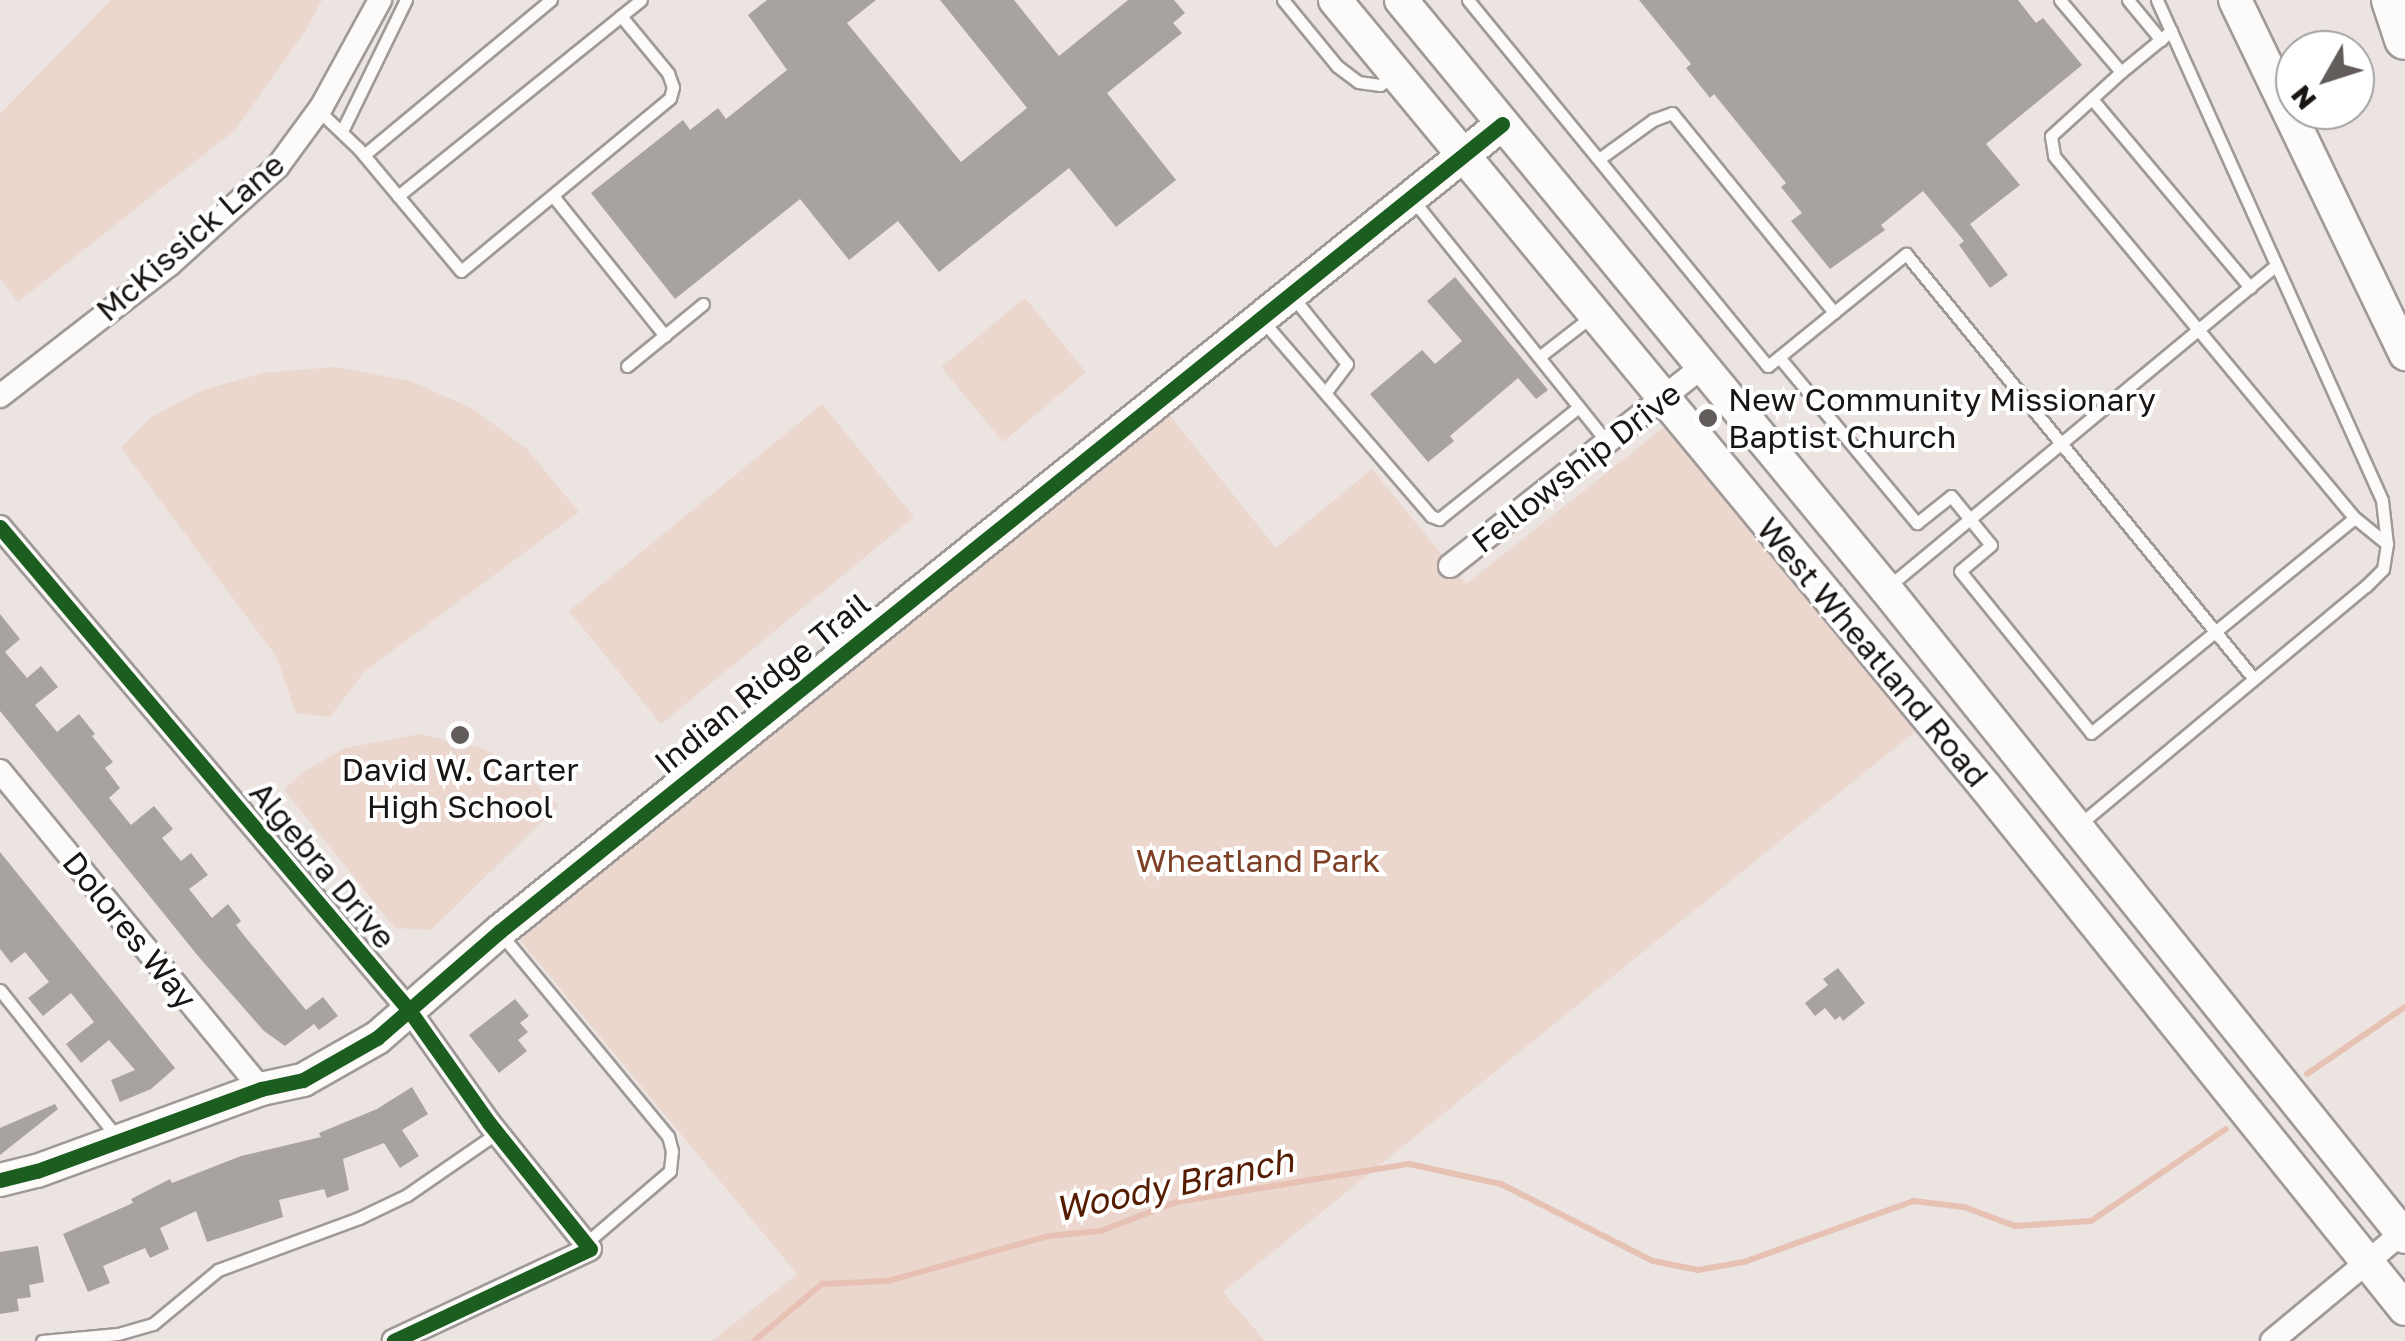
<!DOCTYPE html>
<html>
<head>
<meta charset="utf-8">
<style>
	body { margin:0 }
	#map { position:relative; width:2405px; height:1341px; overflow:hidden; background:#ebe4e1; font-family:"Golos Text",sans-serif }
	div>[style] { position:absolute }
	.green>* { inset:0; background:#ecd7cf }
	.stream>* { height:6px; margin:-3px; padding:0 3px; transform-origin:3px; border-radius:3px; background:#e7c2b4 }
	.building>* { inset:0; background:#a8a3a1 }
	.roads { filter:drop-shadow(2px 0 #9f9a98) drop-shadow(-2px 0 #9f9a98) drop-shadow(0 2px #9f9a98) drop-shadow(0 -2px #9f9a98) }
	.lane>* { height:11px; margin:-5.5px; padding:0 5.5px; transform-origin:5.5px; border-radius:5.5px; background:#fcfbfa }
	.street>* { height:22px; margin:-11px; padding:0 11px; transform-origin:11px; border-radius:11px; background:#fcfbfa }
	.secondary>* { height:32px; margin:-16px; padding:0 16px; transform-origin:16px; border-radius:16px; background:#fcfbfa }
	.highway>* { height:40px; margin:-20px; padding:0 20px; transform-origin:20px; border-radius:20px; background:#fcfbfa }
	.cycleway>* { height:15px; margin:-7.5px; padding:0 7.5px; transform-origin:7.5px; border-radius:7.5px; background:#1b5e20 }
	.dots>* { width:28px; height:28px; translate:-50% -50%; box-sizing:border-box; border:5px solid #fff; border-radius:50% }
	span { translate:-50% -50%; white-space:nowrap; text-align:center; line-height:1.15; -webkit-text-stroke:8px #fff; paint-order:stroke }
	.street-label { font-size:32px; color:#191513 }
	.poi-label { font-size:32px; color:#191513 }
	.left { translate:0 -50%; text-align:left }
	.park-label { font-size:32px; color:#7d4026 }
	.water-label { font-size:35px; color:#551c00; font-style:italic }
	.north { position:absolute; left:2275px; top:30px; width:100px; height:100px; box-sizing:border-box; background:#fff; border:2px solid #a3a1a1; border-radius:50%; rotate:231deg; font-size:28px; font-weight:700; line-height:40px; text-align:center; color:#191513 }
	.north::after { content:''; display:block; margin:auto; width:35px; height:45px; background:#625d5b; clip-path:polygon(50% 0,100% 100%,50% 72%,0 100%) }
</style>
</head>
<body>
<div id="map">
	<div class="green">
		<i style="clip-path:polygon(111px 0,322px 0,306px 30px,235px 130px,18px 302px,0 279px,0 114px)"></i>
		<i style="clip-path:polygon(1025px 298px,1086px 372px,1003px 442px,941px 367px)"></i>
		<i style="clip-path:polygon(335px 367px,411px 381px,473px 409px,527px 449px,579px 512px,364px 672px,330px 717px,296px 713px,276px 656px,121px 448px,151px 417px,203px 390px,263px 373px)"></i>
		<i style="clip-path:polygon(822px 404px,914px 517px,661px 724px,569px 611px)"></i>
		<i style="clip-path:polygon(1164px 408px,1276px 548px,1372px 469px,1466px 584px,1687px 409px,1938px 713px,1223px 1292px,1265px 1341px,712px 1341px,797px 1274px,515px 934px)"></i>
		<i style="clip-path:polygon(420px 734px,479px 747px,509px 761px,559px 805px,431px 930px,395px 928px,284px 790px,303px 772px,345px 748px)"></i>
	</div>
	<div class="stream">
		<i style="left:2307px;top:1074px;width:119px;rotate:-34.4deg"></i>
		<i style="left:754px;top:1341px;width:89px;rotate:-40deg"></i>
		<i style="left:822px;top:1284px;width:66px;rotate:-2.6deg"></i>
		<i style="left:888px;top:1281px;width:166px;rotate:-15.7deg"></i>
		<i style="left:1048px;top:1236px;width:53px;rotate:-5.4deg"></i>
		<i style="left:1101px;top:1231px;width:80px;rotate:-21.1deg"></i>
		<i style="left:1176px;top:1202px;width:236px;rotate:-9.3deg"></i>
		<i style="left:1409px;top:1164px;width:94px;rotate:12.3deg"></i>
		<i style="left:1501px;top:1184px;width:170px;rotate:26.9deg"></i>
		<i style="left:1653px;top:1261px;width:46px;rotate:11.3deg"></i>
		<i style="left:1698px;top:1270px;width:47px;rotate:-9.9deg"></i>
		<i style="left:1744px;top:1262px;width:180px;rotate:-19.8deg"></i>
		<i style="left:1913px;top:1201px;width:51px;rotate:6.7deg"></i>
		<i style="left:1964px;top:1207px;width:54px;rotate:20.4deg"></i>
		<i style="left:2015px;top:1226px;width:76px;rotate:-3.8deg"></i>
		<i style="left:2091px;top:1221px;width:163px;rotate:-34.3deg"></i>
	</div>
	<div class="building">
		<i style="clip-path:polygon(767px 0,876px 0,847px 23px,961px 162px,1027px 108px,940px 0,1014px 0,1059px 56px,1128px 0,1174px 0,1185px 13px,1173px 23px,1182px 33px,1107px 93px,1176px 180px,1116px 227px,1069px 168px,939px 272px,898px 221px,849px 260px,800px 199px,675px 299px,591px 193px,683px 120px,690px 130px,718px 108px,726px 119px,787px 70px,748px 15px)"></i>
		<i style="clip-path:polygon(1639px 0,2018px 0,2036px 23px,2043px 18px,2082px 65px,1986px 144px,2020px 185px,1970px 224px,2008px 275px,1990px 288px,1959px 245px,1964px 241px,1923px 191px,1881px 225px,1885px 230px,1830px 269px,1791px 221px,1802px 213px,1781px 187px,1786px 183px,1714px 94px,1710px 98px,1686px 68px,1691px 64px)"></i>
		<i style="clip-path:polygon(1455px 277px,1548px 390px,1536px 399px,1518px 378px,1450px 436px,1454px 441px,1428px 462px,1370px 394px,1422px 350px,1435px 364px,1462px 341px,1427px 301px)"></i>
		<i style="clip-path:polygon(0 614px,20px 639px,5px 652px,27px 678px,41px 666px,58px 687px,35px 705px,57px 732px,79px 714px,95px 734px,92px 736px,113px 762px,105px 768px,120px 788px,109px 798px,131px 825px,154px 806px,173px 829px,162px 838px,181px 861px,191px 853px,208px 875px,189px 889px,212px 918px,228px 904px,241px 921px,236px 925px,246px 938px,306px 1010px,323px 997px,338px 1016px,319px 1030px,314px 1024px,285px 1046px,264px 1031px,198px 956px,0 711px)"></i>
		<i style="clip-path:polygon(0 852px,175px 1068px,151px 1089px,120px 1102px,111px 1080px,135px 1070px,109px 1040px,81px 1063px,66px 1044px,94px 1022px,71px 993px,43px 1016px,28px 998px,49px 982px,25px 952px,11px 963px,0 949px)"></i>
		<i style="clip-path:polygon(1838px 968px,1865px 1003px,1843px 1021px,1840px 1016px,1835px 1020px,1825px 1008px,1815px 1016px,1805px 1003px,1828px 985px,1823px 979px)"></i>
		<i style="clip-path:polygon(515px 999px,529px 1016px,520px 1023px,528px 1032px,518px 1040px,527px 1051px,499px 1073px,469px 1035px)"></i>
		<i style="clip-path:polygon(412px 1087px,428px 1114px,402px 1130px,419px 1156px,400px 1168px,384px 1143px,343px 1159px,349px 1190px,327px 1198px,324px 1189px,279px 1200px,283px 1217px,207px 1242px,196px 1211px,160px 1228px,169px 1249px,150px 1258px,145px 1248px,103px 1266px,110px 1283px,88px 1292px,63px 1234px,133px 1203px,131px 1199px,170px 1179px,172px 1183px,241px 1156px,321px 1137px,319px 1133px,377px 1109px)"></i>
		<i style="clip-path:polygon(55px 1104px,58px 1109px,0 1155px,0 1128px)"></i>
		<i style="clip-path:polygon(38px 1246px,44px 1282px,29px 1285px,31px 1297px,17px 1299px,19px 1311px,0 1314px,0 1252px)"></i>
	</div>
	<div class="roads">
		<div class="lane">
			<i style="left:1283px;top:0;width:85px;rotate:50.7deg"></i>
			<i style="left:1337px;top:66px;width:26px;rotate:37deg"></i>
			<i style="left:1358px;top:82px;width:22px;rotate:8deg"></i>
			<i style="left:1380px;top:85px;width:17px;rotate:-36deg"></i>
			<i style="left:1468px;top:0;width:473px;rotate:50.7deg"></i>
			<i style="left:1768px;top:366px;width:178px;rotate:-39.1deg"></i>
			<i style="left:1906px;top:254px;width:549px;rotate:50.69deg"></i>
			<i style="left:2060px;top:0;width:94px;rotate:49.7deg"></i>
			<i style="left:2121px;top:72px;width:65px;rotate:-39.4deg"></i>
			<i style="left:2128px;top:0;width:52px;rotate:50.5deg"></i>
			<i style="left:2121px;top:72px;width:95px;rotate:137.6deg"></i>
			<i style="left:2051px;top:136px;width:20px;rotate:81deg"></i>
			<i style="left:2054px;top:156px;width:471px;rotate:50.3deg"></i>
			<i style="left:2355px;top:518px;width:41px;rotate:39.1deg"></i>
			<i style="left:2092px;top:99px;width:246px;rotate:50deg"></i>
			<i style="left:319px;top:111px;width:54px;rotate:43.5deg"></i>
			<i style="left:358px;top:148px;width:160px;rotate:50.1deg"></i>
			<i style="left:461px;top:271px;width:271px;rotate:-39.6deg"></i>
			<i style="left:670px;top:98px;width:11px;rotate:-75deg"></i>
			<i style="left:673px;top:87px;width:15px;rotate:-110deg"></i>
			<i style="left:668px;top:73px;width:74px;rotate:-129.5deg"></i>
			<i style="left:342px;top:131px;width:146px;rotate:-64deg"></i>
			<i style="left:364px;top:155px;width:243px;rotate:-39.7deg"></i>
			<i style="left:1599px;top:159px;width:67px;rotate:-35.8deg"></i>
			<i style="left:1653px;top:120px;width:20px;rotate:-20deg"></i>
			<i style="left:1672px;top:113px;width:257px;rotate:50.9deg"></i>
			<i style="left:398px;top:196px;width:312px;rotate:-38.9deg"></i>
			<i style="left:553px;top:196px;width:179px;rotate:51.3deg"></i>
			<i style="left:1413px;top:200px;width:310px;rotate:51.3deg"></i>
			<i style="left:1292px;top:296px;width:87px;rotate:51deg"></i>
			<i style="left:1347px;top:364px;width:36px;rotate:127deg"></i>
			<i style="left:1262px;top:320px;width:259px;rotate:49.2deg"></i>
			<i style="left:1431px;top:516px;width:9px;rotate:21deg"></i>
			<i style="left:1439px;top:519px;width:179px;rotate:-38.7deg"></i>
			<i style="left:1539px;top:357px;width:66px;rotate:-37.6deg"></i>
			<i style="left:1779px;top:357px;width:216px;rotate:50.3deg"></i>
			<i style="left:1917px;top:523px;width:43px;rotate:-38.5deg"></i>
			<i style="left:1951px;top:496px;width:63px;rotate:50.8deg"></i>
			<i style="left:1991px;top:545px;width:40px;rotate:140deg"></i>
			<i style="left:1960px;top:571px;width:208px;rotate:51deg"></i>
			<i style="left:2091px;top:733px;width:340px;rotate:-39.2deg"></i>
			<i style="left:627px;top:366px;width:98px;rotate:-39.2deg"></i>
			<i style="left:1889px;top:586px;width:503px;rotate:-39.67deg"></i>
			<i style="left:2080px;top:824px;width:372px;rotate:-39.8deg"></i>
			<i style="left:2366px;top:586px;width:24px;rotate:-45deg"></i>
			<i style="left:2383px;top:569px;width:25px;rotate:-81deg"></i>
			<i style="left:2387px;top:544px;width:44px;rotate:-96.5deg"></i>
			<i style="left:2382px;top:500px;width:548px;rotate:-114.23deg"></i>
			<i style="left:500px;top:933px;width:264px;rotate:50.4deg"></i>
			<i style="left:668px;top:1136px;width:16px;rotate:75deg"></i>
			<i style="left:672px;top:1151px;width:20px;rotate:96deg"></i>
			<i style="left:670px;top:1171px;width:111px;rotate:139.4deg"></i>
			<i style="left:0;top:990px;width:186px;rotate:51.5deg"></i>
			<i style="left:42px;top:1341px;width:76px;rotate:-5.3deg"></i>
			<i style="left:118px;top:1334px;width:36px;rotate:-16deg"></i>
			<i style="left:153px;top:1324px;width:85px;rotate:-39.7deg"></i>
			<i style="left:218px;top:1270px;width:150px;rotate:-20.2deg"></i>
			<i style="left:359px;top:1218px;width:53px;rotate:-25.6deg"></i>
			<i style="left:407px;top:1195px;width:109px;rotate:-34.6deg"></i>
		</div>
		<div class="street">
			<i style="left:0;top:396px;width:214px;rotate:-37.8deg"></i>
			<i style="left:169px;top:265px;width:147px;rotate:-42.2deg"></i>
			<i style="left:278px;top:166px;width:74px;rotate:-53.7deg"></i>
			<i style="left:322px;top:106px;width:121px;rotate:-61.3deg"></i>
			<i style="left:0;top:527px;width:633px;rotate:49.74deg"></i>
			<i style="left:409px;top:1010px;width:138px;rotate:54.7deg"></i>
			<i style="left:489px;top:1123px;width:161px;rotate:51.3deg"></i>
			<i style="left:590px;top:1249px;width:217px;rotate:154.9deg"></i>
			<i style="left:1450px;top:566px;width:320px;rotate:-38.3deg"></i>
			<i style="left:0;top:771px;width:411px;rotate:50.6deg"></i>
			<i style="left:2272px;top:1341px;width:169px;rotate:-39.7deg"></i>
		</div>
		<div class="secondary">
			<i style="left:1335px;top:0;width:1019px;rotate:50.42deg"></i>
			<i style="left:1984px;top:785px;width:672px;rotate:51.22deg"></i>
			<i style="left:1401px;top:0;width:763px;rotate:50.53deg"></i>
			<i style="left:1886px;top:589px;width:830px;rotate:51.31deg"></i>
			<i style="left:2235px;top:0;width:393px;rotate:64.3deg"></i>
			<i style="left:0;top:1180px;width:38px;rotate:-14deg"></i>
			<i style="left:37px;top:1171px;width:239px;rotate:-20.1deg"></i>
			<i style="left:261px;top:1089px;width:43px;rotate:-12.1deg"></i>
			<i style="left:303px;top:1080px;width:85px;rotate:-29.6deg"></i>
			<i style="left:377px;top:1038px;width:162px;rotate:-41deg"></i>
			<i style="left:499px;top:932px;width:1288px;rotate:-38.85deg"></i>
		</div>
		<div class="highway">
			<i style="left:2392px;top:0;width:41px;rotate:71.6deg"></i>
		</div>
	</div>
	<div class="cycleway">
		<i style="left:0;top:527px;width:633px;rotate:49.74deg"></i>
		<i style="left:409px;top:1010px;width:138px;rotate:54.7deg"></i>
		<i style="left:489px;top:1123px;width:161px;rotate:51.3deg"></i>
		<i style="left:590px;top:1249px;width:217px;rotate:154.9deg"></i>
		<i style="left:0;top:1180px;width:38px;rotate:-14deg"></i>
		<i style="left:37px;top:1171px;width:239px;rotate:-20.1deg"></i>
		<i style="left:261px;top:1089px;width:43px;rotate:-12.1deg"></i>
		<i style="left:303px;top:1080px;width:85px;rotate:-29.6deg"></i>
		<i style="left:377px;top:1038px;width:162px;rotate:-41deg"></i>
		<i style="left:499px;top:932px;width:1288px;rotate:-38.85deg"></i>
	</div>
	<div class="dots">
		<i style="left:1708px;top:418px;background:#625d5b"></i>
		<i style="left:460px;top:735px;background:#625d5b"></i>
	</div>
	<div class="street-label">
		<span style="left:190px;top:237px;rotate:-41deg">McKissick Lane</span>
		<span style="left:1576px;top:467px;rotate:-38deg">Fellowship Drive</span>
		<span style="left:1873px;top:652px;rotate:50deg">West Wheatland Road</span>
		<span style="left:762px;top:683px;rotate:-39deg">Indian Ridge Trail</span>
		<span style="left:323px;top:865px;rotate:50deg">Algebra Drive</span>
		<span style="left:130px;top:930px;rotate:51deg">Dolores Way</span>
	</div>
	<div class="poi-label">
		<span class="left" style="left:1728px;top:418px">New Community Missionary<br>Baptist Church</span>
		<span style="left:460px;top:788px">David W. Carter<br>High School</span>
	</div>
	<div class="park-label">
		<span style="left:1258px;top:860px">Wheatland Park</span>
	</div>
	<div class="water-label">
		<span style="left:1174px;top:1184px;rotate:-12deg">Woody Branch</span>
	</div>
	<div class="north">N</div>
</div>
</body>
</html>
